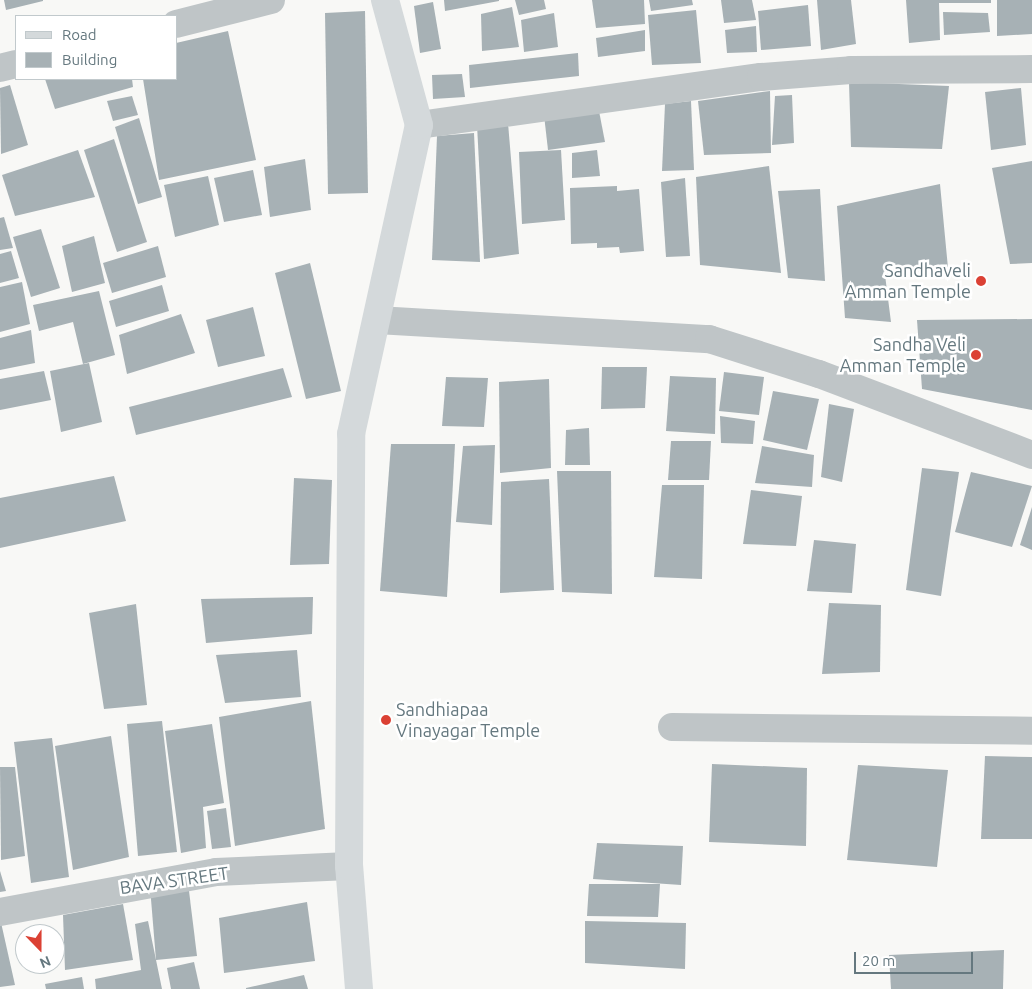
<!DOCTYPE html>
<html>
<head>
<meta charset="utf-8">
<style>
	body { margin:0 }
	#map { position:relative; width:1032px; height:989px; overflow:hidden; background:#f8f8f6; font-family:Ubuntu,sans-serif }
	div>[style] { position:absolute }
	.building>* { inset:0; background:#a7b1b5 }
	.minor>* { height:28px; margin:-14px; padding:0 14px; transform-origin:14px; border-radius:14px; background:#bfc5c7 }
	.major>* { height:28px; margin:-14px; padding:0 14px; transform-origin:14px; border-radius:14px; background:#d4d9db }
	.dots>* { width:14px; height:14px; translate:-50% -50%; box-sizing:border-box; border:2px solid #fff; border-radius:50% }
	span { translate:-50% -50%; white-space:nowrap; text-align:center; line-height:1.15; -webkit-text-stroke:5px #fff; paint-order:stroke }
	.poi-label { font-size:18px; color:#65787f }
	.right { translate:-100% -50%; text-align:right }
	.left { translate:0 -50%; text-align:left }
	.street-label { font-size:18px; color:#65787f }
	.legend { position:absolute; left:15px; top:15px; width:162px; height:65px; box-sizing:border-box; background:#fff; border:1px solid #c1c9cc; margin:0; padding:6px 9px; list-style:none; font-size:15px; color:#65787f }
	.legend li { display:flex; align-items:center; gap:10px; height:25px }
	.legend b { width:25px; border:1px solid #c1c9cc }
	.north { position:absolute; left:15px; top:924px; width:50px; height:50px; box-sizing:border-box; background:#fff; border:1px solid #c1c9cc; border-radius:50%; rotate:158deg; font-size:14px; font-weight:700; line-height:20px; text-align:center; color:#65787f }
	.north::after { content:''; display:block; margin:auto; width:18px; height:22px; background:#db4134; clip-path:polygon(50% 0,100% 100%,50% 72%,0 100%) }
	.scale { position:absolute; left:854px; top:952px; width:119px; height:22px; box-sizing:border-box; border:2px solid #65787f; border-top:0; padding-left:6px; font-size:15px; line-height:18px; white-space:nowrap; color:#65787f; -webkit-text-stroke:4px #fff; paint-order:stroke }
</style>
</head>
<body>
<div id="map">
	<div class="building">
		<i style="clip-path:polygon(4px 0,43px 0,43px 1px,6px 10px)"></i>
		<i style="clip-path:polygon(444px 0,499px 0,499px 1px,445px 11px)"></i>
		<i style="clip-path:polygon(515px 0,544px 0,546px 9px,519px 15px)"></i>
		<i style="clip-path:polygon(592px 0,644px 0,645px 24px,596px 28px)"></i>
		<i style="clip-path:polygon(649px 0,692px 0,693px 5px,651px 11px)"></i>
		<i style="clip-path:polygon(721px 0,752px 0,756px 20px,724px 23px)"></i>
		<i style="clip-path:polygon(817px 0,851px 0,856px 44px,821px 50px)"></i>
		<i style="clip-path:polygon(906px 0,991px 0,991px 3px,939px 3px,940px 40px,909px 43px)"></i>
		<i style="clip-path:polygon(997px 0,1032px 0,1032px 34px,997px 36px)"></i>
		<i style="clip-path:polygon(433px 2px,441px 49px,420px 53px,414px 6px)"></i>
		<i style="clip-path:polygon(808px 5px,811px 46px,761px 50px,758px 11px)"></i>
		<i style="clip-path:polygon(512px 7px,519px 47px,482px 51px,481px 14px)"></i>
		<i style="clip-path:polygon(696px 10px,701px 63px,652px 65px,648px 15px)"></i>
		<i style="clip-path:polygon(365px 11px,368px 193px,328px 194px,325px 13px)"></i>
		<i style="clip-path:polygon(943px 12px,988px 13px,990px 32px,944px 35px)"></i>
		<i style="clip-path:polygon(554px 13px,558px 47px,524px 52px,521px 20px)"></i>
		<i style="clip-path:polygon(756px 26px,757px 52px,727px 53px,725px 30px)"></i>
		<i style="clip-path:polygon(645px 30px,645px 51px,598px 57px,596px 38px)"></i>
		<i style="clip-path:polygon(228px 31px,256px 160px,159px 180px,143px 79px,176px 79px,176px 43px)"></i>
		<i style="clip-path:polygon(578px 53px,579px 76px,470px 88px,469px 65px)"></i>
		<i style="clip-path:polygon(462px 74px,465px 97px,433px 99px,432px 75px)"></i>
		<i style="clip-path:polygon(45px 79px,132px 79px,133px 87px,55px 109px)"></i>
		<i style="clip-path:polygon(849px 82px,949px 86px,942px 149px,851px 147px)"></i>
		<i style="clip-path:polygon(10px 85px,28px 145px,1px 154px,0 88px)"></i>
		<i style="clip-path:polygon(1021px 88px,1026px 145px,991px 150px,985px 92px)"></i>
		<i style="clip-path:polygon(770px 91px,771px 153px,704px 155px,698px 101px)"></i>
		<i style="clip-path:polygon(792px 95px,794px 143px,772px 145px,775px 96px)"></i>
		<i style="clip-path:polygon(132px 96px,138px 115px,113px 121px,107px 101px)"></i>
		<i style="clip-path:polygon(691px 101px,694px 170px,662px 171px,665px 104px)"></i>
		<i style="clip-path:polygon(599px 111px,605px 142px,548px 150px,544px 115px)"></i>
		<i style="clip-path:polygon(139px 118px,162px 197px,138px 204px,115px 127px)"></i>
		<i style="clip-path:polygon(508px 123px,519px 254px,484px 259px,477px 125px)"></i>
		<i style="clip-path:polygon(474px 133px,480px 262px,432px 260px,437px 136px)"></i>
		<i style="clip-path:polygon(114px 139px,147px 242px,117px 252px,84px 150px)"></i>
		<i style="clip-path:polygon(78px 150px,95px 197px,15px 216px,2px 175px)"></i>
		<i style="clip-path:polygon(561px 150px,565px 220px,522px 224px,519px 152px)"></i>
		<i style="clip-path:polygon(597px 150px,600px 176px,572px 178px,572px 153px)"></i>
		<i style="clip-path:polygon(305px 159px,311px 210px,270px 217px,264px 167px)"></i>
		<i style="clip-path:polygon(1032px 161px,1032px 263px,1010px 264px,992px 168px)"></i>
		<i style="clip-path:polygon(769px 166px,781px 273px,700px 265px,696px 177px)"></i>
		<i style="clip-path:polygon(253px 170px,262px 215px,224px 222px,214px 178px)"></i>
		<i style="clip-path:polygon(208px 176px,219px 225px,175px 237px,164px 185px)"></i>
		<i style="clip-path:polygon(685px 178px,690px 256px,666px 257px,661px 182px)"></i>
		<i style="clip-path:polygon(940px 184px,948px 268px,885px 275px,891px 322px,845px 318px,837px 206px)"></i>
		<i style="clip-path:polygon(617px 186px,617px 191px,639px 189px,644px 251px,620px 253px,619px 247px,597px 248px,597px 243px,571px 244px,570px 188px)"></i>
		<i style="clip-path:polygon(820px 189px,825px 281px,788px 278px,778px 191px)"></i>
		<i style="clip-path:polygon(4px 217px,13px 248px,0 250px,0 218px)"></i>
		<i style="clip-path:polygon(41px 229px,60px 288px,31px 297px,13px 237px)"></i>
		<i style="clip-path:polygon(94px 236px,105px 283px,72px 292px,62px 246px)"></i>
		<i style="clip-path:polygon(158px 246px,166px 277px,112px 293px,103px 263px)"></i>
		<i style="clip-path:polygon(11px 251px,19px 278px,0 283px,0 254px)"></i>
		<i style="clip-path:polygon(310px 263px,341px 391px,306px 399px,275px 273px)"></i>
		<i style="clip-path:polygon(22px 282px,30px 324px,0 332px,0 287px)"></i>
		<i style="clip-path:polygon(162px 285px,169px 311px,116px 327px,109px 301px)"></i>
		<i style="clip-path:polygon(99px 291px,115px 355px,83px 364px,73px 322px,39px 331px,33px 305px)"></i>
		<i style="clip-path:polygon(253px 307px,265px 356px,218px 367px,206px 320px)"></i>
		<i style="clip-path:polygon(181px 314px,195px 353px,127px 374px,119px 335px)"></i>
		<i style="clip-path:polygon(1032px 319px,1032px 410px,922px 389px,917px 320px)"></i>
		<i style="clip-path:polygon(31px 330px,35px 363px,0 370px,0 338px)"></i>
		<i style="clip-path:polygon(89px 363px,102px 422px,61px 432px,50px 371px)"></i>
		<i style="clip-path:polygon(602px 367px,647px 367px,645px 408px,601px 409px)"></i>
		<i style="clip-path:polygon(283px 368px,292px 397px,136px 435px,129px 407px)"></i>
		<i style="clip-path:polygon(44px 371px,51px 400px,0 410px,0 379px)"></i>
		<i style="clip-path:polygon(724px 372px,764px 377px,759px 415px,719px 411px)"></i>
		<i style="clip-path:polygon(670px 376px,716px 378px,715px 434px,666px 431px)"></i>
		<i style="clip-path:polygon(446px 377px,488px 378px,484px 427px,442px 426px)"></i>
		<i style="clip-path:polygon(549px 379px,551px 468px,500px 473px,499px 382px)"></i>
		<i style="clip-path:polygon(773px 391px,819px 399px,807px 450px,763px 440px)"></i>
		<i style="clip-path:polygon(829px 404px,854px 409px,842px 482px,821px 477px)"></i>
		<i style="clip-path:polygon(720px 416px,755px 421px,753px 444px,721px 443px)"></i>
		<i style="clip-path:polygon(589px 428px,590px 465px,565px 465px,566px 430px)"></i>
		<i style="clip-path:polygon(671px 441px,711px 441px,709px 480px,668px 480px)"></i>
		<i style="clip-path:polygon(391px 444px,455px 444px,447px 597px,380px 591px)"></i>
		<i style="clip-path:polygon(495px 445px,492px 525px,456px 522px,463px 446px)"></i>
		<i style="clip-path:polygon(762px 446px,814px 455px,812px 487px,755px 483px)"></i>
		<i style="clip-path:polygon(922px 468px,959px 472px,941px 596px,906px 590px)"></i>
		<i style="clip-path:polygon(557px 471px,611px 471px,612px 594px,562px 592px)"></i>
		<i style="clip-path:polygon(971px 472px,1032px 486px,1012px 547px,955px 532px)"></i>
		<i style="clip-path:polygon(114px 476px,126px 521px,0 548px,0 498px)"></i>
		<i style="clip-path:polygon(294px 478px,332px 480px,329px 564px,290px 565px)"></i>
		<i style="clip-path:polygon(549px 479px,554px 590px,500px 593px,501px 482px)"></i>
		<i style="clip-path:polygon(662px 485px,704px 485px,702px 579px,654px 577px)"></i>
		<i style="clip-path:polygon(751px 490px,802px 496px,796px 546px,743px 544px)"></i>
		<i style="clip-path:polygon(1032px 507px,1032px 550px,1020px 545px)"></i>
		<i style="clip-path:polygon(814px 540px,856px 544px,852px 593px,807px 591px)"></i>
		<i style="clip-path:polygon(313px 597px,312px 634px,206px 643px,201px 599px)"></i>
		<i style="clip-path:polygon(829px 603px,881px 605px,880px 672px,822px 674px)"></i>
		<i style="clip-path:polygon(136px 604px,147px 705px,104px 709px,89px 613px)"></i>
		<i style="clip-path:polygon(297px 650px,301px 697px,225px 703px,216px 655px)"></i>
		<i style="clip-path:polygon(311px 701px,325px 829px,235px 846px,219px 717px)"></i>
		<i style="clip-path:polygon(162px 721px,177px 852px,138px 856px,127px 724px)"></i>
		<i style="clip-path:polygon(212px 724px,224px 803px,203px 807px,206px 848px,181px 853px,165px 731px)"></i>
		<i style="clip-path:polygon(111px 736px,129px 857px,73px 870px,55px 746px)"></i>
		<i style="clip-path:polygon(52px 738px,69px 877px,31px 883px,14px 742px)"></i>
		<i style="clip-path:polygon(985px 756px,1032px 757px,1032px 839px,981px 839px)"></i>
		<i style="clip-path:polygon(712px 764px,807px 768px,806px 846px,709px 842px)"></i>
		<i style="clip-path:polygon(858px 765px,948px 770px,937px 867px,847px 860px)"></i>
		<i style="clip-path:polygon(0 767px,15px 767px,25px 856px,1px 860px)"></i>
		<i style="clip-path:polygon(226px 808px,231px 847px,212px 849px,207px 811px)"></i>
		<i style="clip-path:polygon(597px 843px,683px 846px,681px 885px,593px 879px)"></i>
		<i style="clip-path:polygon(0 871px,6px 891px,0 892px)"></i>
		<i style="clip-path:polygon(188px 883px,197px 956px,156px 960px,150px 887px)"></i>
		<i style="clip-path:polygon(589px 884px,660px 884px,658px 917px,587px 916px)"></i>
		<i style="clip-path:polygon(307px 902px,315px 961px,224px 973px,219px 918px)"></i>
		<i style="clip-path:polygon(123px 904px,133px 960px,65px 970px,63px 915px)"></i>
		<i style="clip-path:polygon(0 918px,15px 985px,0 987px)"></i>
		<i style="clip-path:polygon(148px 921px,162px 989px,96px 989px,95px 979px,141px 970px,135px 924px)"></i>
		<i style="clip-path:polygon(585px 921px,686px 923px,685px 969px,585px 963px)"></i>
		<i style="clip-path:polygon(1004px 950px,1003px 989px,891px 989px,889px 955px)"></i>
		<i style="clip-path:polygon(194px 962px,200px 989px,171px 989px,167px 968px)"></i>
		<i style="clip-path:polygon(304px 975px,308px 989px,246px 989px,246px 988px)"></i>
		<i style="clip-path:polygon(82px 977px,84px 989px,46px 989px,45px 984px)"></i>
	</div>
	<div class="minor">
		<i style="left:176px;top:24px;width:98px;rotate:-14.2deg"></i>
		<i style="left:0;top:68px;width:16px;rotate:-14deg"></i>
		<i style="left:419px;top:125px;width:345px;rotate:-8deg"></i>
		<i style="left:761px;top:77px;width:90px;rotate:-4.4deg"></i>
		<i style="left:851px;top:70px;width:181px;rotate:-0.3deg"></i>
		<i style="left:377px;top:320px;width:333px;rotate:3.3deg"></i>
		<i style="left:709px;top:339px;width:115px;rotate:17.7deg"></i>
		<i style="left:819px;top:374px;width:228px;rotate:20.8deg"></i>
		<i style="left:672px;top:727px;width:360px;rotate:0.6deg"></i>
		<i style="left:0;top:912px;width:220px;rotate:-10.5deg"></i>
		<i style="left:216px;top:872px;width:133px;rotate:-2.6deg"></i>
	</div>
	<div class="major">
		<i style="left:359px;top:989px;width:123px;rotate:-94.6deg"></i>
		<i style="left:349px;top:866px;width:432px;rotate:-89.7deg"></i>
		<i style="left:351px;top:434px;width:316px;rotate:-77.6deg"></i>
		<i style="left:419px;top:125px;width:130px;rotate:-105.2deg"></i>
	</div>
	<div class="dots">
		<i style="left:981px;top:281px;background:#db4134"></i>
		<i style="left:976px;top:355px;background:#db4134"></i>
		<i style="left:386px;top:720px;background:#db4134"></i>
	</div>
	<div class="poi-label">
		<span class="right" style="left:971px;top:281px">Sandhaveli<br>Amman Temple</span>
		<span class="right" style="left:966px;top:355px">Sandha Veli<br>Amman Temple</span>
		<span class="left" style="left:396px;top:720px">Sandhiapaa<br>Vinayagar Temple</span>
	</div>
	<div class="street-label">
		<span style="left:174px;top:880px;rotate:-8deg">BAVA STREET</span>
	</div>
	<ul class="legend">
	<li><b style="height:6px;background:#d4d9db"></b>Road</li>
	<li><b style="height:14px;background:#a7b1b5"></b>Building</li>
	</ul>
	<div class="north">N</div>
	<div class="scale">20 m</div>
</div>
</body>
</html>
